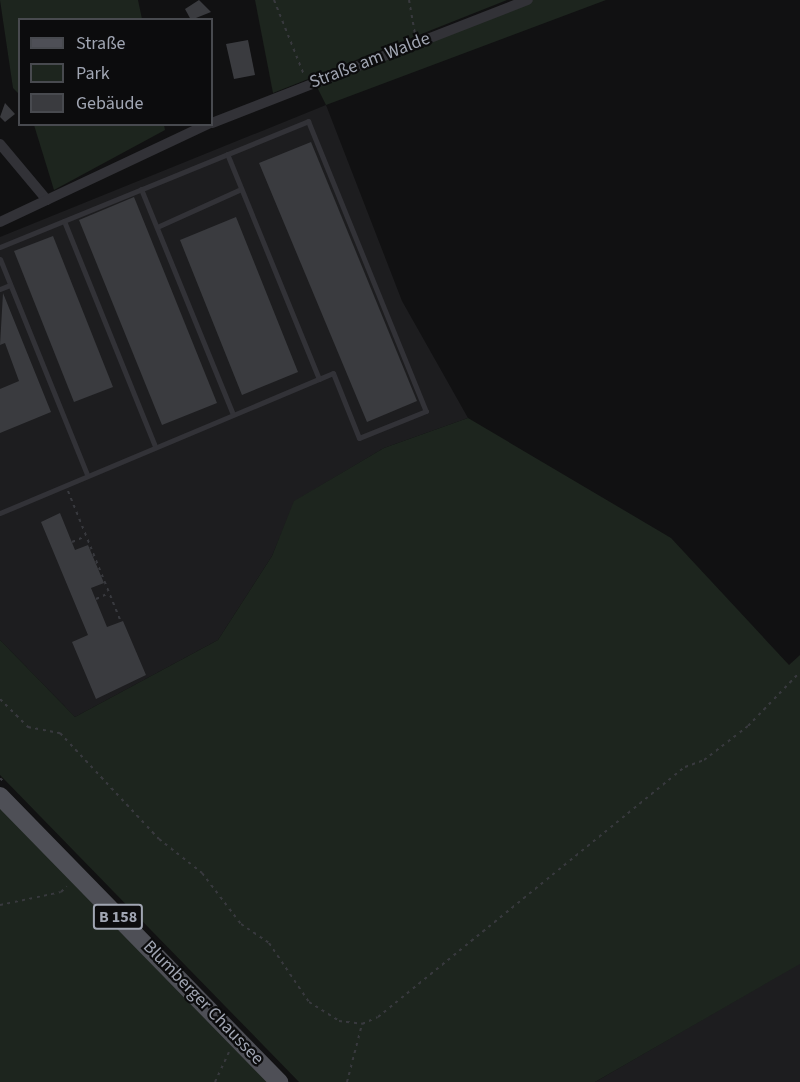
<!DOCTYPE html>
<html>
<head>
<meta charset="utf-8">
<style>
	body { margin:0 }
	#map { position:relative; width:800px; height:1082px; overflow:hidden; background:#111112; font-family:"Source Sans 3",sans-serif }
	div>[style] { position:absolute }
	.built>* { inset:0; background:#1d1d1f }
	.green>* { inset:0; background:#1d251e }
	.building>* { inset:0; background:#3a3b3f }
	.path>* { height:2px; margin-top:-1px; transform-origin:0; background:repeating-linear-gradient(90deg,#38393e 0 3px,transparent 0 7.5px) }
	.service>* { height:5px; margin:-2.5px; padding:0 2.5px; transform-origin:2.5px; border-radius:2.5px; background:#323237 }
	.minor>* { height:10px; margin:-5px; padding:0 5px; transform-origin:5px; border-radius:5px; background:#323237 }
	.primary>* { height:18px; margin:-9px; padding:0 9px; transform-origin:9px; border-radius:9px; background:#4e4f56 }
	span { translate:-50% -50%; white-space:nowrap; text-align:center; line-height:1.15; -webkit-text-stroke:4.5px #0c0c0d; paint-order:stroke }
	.shield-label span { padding:2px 4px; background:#0c0c0d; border:2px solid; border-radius:4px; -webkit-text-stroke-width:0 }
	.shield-label { font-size:16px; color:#a1a6b3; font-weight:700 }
	.street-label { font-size:18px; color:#a1a6b3 }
	.legend { position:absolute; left:18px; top:18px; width:195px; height:108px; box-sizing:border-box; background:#0c0c0d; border:2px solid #484a4f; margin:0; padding:8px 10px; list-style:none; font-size:18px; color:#a1a6b3 }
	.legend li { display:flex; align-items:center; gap:12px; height:30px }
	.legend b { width:30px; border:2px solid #484a4f }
</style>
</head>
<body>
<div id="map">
	<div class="built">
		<i style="clip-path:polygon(326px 105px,402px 301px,468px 418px,384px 448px,295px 501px,272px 556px,218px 640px,75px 717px,0 640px,0 237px)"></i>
		<i style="clip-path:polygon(800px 963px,800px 1082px,595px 1082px)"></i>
	</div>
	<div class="green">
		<i style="clip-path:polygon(0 0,138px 0,142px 19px,20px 20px,19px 94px,13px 88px)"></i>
		<i style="clip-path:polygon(255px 0,507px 0,273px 93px)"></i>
		<i style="clip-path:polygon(533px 0,606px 0,326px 105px,316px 85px)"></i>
		<i style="clip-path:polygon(164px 125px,165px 130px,54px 190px,34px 125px)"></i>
		<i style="clip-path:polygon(468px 418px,671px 538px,789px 665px,800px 655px,800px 964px,595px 1082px,299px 1082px,0 775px,0 640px,75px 717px,218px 640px,272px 556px,294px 501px,384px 448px)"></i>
		<i style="clip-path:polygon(0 803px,270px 1082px,0 1082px)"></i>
	</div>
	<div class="building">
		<i style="clip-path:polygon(199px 0,211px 12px,191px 20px,185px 9px)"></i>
		<i style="clip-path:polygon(248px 40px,255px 75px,234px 79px,226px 44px)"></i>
		<i style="clip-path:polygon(5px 103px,15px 114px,5px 122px,0 117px)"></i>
		<i style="clip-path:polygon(311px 142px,417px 401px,367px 422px,259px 163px)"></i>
		<i style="clip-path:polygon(134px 197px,217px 403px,162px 425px,79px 220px)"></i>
		<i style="clip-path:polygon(236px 217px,298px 372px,242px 395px,180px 240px)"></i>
		<i style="clip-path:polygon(53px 236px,113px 387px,74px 402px,14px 251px)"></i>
		<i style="clip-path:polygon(3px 293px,51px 412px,0 433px,0 389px,19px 381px,5px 343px,0 345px)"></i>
		<i style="clip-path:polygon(60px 513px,75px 550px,88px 545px,104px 583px,91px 588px,107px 627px,123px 621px,146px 675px,96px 699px,72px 642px,88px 635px,41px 522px)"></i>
	</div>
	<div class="path">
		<i style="left:274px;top:0;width:81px;rotate:68.2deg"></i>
		<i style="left:409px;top:0;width:34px;rotate:80deg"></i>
		<i style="left:68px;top:491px;width:141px;rotate:68deg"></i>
		<i style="left:72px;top:542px;width:15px;rotate:-23deg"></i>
		<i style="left:96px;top:599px;width:14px;rotate:-25deg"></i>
		<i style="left:0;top:699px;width:40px;rotate:45deg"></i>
		<i style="left:28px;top:727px;width:33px;rotate:11deg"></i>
		<i style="left:60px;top:733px;width:145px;rotate:47deg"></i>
		<i style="left:159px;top:839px;width:55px;rotate:38.3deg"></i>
		<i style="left:202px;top:873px;width:64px;rotate:52.6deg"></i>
		<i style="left:241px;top:924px;width:34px;rotate:34deg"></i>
		<i style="left:269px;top:943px;width:71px;rotate:55.9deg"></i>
		<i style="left:309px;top:1002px;width:36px;rotate:32deg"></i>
		<i style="left:339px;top:1021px;width:23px;rotate:7deg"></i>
		<i style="left:362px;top:1024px;width:17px;rotate:-24deg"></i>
		<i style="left:378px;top:1017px;width:396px;rotate:-39.2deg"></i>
		<i style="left:685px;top:767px;width:20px;rotate:-20deg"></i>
		<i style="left:704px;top:760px;width:56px;rotate:-37.7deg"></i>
		<i style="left:748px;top:726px;width:75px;rotate:-46.1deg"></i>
		<i style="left:0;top:778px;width:7px;rotate:45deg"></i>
		<i style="left:0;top:905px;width:62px;rotate:-12deg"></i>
		<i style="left:61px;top:892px;width:8px;rotate:-45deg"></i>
		<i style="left:215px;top:1082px;width:33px;rotate:-65deg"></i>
		<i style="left:347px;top:1082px;width:60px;rotate:-75.5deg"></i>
	</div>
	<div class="service">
		<i style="left:141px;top:189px;width:243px;rotate:67.8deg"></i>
		<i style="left:64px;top:221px;width:243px;rotate:68deg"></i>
		<i style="left:157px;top:227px;width:92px;rotate:-24.3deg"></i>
		<i style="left:0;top:247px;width:333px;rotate:-22.2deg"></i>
		<i style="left:308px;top:121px;width:313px;rotate:67.9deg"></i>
		<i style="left:426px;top:411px;width:72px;rotate:158.1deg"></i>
		<i style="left:359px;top:438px;width:70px;rotate:-111.8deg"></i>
		<i style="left:333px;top:373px;width:15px;rotate:157deg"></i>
		<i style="left:0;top:259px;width:232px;rotate:68deg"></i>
		<i style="left:0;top:289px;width:11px;rotate:-22deg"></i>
		<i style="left:0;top:513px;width:346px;rotate:-22.8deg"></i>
		<i style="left:319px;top:379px;width:243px;rotate:-112.2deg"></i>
	</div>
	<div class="minor">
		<i style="left:212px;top:123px;width:339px;rotate:-21.3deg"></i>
		<i style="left:0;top:144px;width:73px;rotate:50deg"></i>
		<i style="left:0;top:222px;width:230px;rotate:-25.2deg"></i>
	</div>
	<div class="primary">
		<i style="left:0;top:796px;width:400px;rotate:45.7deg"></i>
	</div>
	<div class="shield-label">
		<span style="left:118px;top:917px">B 158</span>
	</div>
	<div class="street-label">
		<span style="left:370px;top:61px;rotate:-21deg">Straße am Walde</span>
		<span style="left:203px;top:1003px;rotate:46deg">Blumberger Chaussee</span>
	</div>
	<ul class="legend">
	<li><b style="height:8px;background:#4e4f56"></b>Straße</li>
	<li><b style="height:16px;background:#1d251e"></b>Park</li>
	<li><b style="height:16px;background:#3a3b3f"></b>Gebäude</li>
	</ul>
</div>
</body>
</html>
